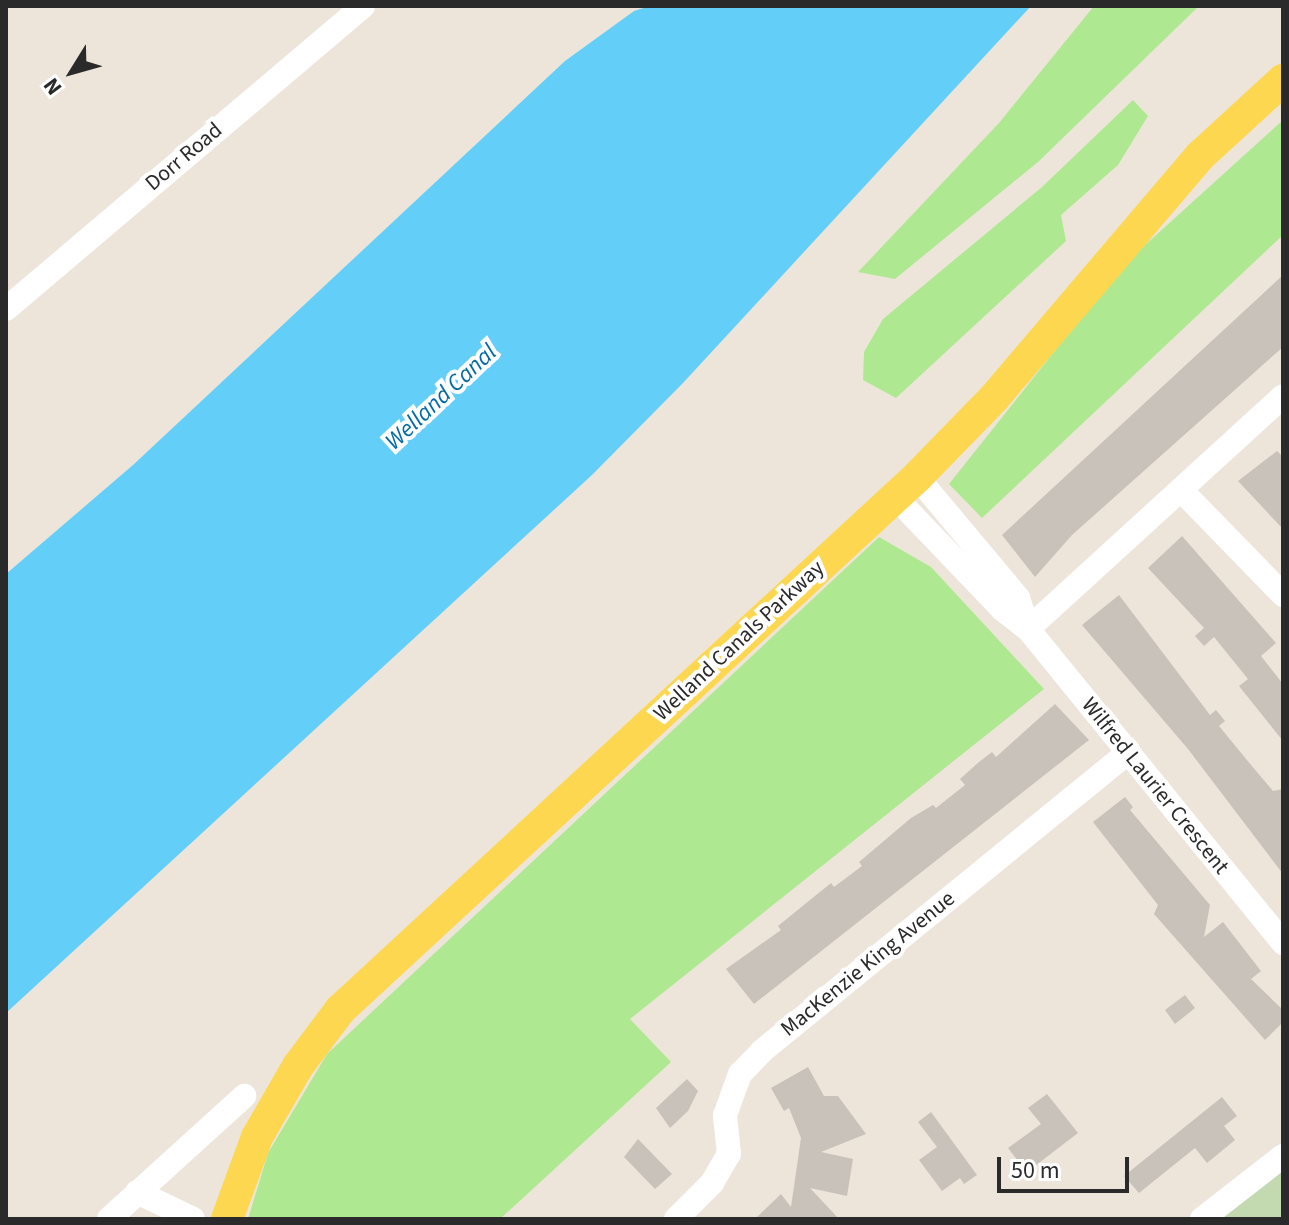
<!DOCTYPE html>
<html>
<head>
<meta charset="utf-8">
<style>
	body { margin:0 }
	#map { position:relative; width:1289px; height:1225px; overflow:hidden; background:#ede5da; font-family:"Source Sans 3",sans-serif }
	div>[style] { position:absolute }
	.green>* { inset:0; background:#aee991 }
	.cemetery>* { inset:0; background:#c3d9b0 }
	.water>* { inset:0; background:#63cff9 }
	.building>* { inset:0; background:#c8c2ba }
	.minor>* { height:24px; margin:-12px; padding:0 12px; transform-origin:12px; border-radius:12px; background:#fff }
	.major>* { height:32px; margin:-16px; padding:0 16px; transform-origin:16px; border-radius:16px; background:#fdd750 }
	span { translate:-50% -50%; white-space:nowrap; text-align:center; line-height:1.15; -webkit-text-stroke:8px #fff; paint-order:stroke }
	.street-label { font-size:22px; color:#2a2a2a }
	.water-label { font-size:24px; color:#026ba6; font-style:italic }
	.frame { position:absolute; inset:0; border:8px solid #2a2a2a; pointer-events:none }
	.north { position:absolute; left:32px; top:32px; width:80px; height:80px; -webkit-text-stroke:6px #fff; paint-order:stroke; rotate:233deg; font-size:22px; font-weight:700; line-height:32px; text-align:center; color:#2a2a2a }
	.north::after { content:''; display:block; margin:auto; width:28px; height:36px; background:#2a2a2a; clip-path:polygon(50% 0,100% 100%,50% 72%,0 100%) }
	.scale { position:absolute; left:997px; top:1157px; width:132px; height:36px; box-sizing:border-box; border:4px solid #2a2a2a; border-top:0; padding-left:10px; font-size:24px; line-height:28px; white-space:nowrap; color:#2a2a2a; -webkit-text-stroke:6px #fff; paint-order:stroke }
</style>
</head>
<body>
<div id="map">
	<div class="green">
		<i style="clip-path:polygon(1094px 6px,1199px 6px,1038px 162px,895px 279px,858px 272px,999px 123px)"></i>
		<i style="clip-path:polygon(1133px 100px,1148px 116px,1118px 165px,1061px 215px,1066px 241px,896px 398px,863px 380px,864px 352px,883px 319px,1042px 187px)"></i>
		<i style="clip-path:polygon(1283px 120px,1283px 235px,982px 518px,949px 484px,1123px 265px)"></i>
		<i style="clip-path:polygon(879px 537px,931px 567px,1044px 689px,630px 1019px,671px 1062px,500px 1219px,248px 1219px,268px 1153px,327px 1054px)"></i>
	</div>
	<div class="cemetery">
		<i style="clip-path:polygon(1283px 1165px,1283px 1219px,1217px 1219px)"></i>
	</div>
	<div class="water">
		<i style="clip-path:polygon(650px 6px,1031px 6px,683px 383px,592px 475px,6px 1013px,6px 574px,133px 465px,565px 61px,634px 11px)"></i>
	</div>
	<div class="building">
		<i style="clip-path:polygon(1283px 275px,1283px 347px,1072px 535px,1035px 577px,1002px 535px)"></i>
		<i style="clip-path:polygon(1277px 451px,1283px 457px,1283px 529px,1238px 481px)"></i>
		<i style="clip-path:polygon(1182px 536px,1276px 643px,1261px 656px,1283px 684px,1283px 741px,1239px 686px,1248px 679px,1214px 637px,1204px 646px,1195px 636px,1204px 628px,1148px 568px)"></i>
		<i style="clip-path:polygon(1119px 595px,1210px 715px,1216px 710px,1225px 721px,1219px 726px,1251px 765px,1273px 791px,1283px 789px,1283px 874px,1188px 749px,1082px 625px)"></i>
		<i style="clip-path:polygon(1055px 704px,1089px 740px,754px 1004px,726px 969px,781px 930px,778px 926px,831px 883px,834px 887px,862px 866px,859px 862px,911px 818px,933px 805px,936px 808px,965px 785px,960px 779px,979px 762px,992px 752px,996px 757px)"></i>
		<i style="clip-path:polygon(1125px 797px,1133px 807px,1130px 810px,1210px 905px,1204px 937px,1223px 922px,1261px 971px,1251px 979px,1283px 1010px,1283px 1022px,1265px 1040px,1154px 914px,1158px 905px,1093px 822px)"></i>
		<i style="clip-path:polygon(1185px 995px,1195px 1008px,1175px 1024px,1165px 1010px)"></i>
		<i style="clip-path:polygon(808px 1067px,824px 1096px,838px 1096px,866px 1134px,821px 1152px,853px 1159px,847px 1196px,810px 1188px,839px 1219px,755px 1219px,781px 1194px,791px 1207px,801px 1138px,789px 1108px,784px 1111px,771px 1088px)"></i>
		<i style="clip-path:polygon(687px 1079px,698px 1091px,688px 1111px,670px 1128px,656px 1108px)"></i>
		<i style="clip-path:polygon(1047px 1094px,1078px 1133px,1027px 1172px,1008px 1148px,1041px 1124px,1028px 1108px)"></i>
		<i style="clip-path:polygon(1222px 1097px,1237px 1116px,1224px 1126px,1235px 1140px,1207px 1163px,1195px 1148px,1139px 1193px,1124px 1176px)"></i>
		<i style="clip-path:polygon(931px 1112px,977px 1175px,964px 1184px,960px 1178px,942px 1191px,919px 1160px,937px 1147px,918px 1122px)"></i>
		<i style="clip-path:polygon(638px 1139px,672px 1174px,655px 1189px,624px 1157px)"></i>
	</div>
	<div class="minor">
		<i style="left:6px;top:309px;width:468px;rotate:-40.3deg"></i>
		<i style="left:917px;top:477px;width:158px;rotate:50.1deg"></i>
		<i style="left:1018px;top:598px;width:33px;rotate:72deg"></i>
		<i style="left:1183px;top:492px;width:144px;rotate:45.8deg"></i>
		<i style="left:895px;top:497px;width:155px;rotate:46.3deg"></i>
		<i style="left:1002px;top:609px;width:33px;rotate:38deg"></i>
		<i style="left:1028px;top:629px;width:405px;rotate:50.9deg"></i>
		<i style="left:1028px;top:629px;width:345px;rotate:-42.4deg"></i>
		<i style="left:137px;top:1192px;width:62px;rotate:25.7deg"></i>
		<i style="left:109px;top:1219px;width:183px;rotate:-42.3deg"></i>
		<i style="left:676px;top:1219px;width:51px;rotate:-45deg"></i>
		<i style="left:712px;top:1183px;width:34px;rotate:-60deg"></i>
		<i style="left:729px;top:1154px;width:39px;rotate:-96deg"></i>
		<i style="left:725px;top:1115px;width:44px;rotate:-69.9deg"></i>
		<i style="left:740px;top:1074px;width:32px;rotate:-46deg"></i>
		<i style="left:762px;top:1051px;width:473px;rotate:-39.2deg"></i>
		<i style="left:1202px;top:1219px;width:103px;rotate:-37.9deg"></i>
	</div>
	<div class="major">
		<i style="left:227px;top:1219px;width:87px;rotate:-69.9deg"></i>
		<i style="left:257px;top:1137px;width:82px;rotate:-60deg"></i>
		<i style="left:298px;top:1066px;width:70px;rotate:-53.1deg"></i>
		<i style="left:340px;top:1010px;width:786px;rotate:-42.73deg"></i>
		<i style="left:917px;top:477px;width:110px;rotate:-45.7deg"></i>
		<i style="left:994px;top:398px;width:318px;rotate:-49.6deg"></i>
		<i style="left:1200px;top:156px;width:113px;rotate:-42.5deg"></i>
	</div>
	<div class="street-label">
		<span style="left:184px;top:157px;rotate:-40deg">Dorr Road</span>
		<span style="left:739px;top:641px;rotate:-43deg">Welland Canals Parkway</span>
		<span style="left:1155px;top:786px;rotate:51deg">Wilfred Laurier Crescent</span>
		<span style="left:868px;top:964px;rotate:-39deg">MacKenzie King Avenue</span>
	</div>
	<div class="water-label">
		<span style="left:441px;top:397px;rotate:-43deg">Welland Canal</span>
	</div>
	<div class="frame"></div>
	<div class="north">N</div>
	<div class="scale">50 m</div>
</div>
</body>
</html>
